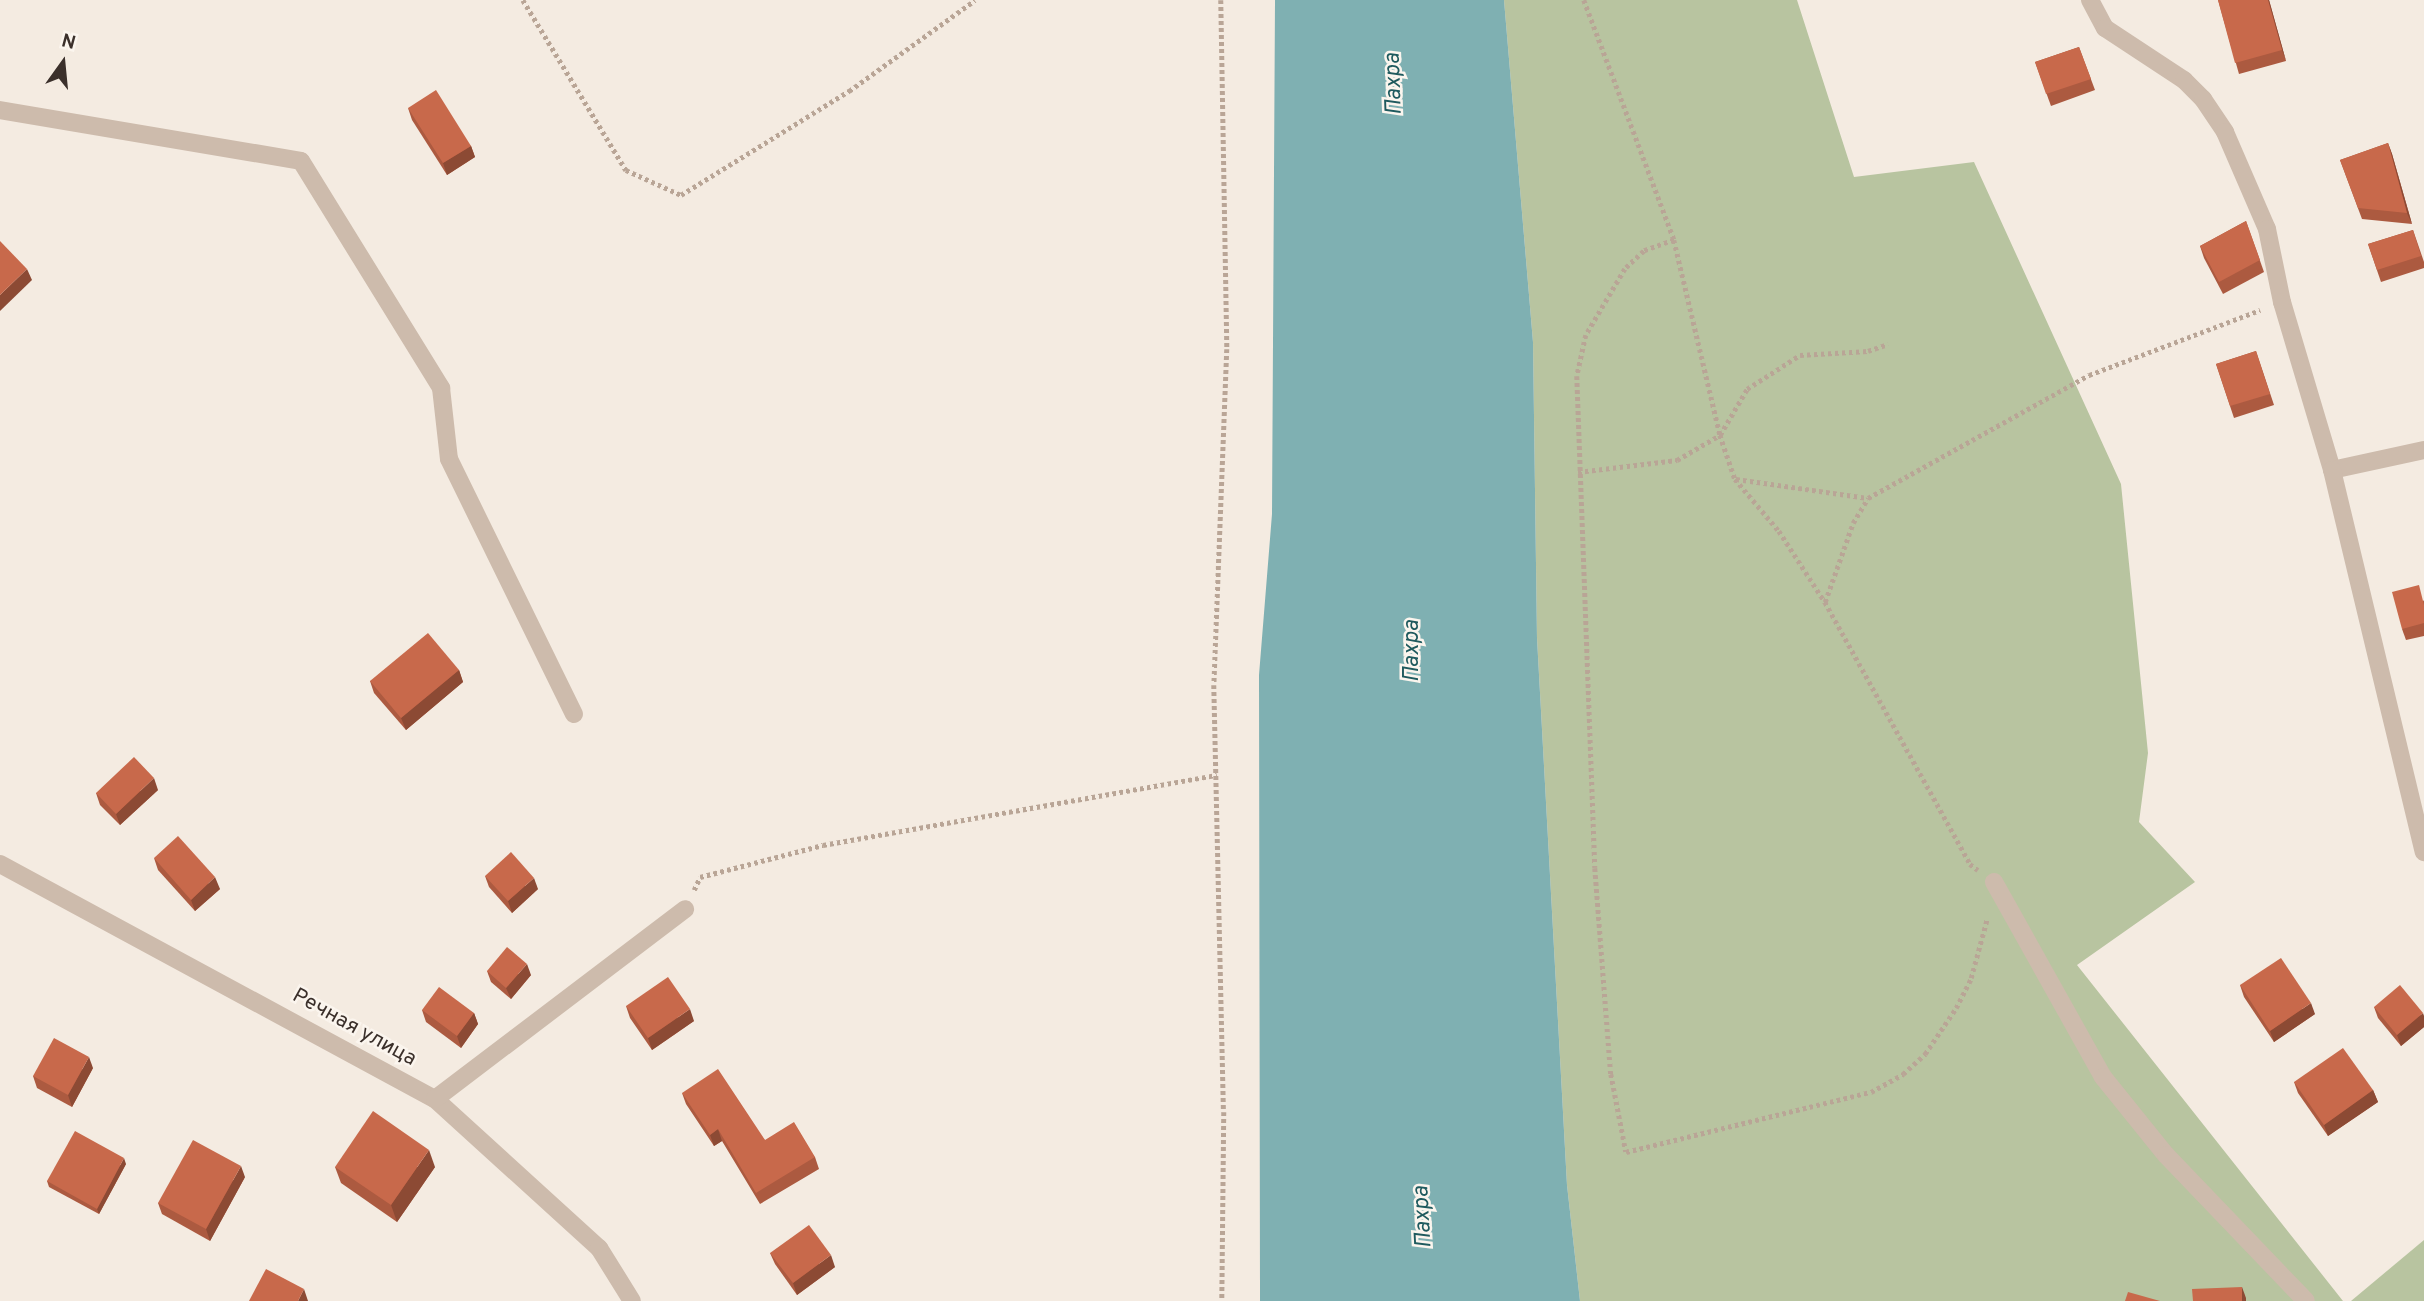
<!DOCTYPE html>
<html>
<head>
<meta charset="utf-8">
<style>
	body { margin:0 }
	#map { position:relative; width:2424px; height:1301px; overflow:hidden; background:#f4ebe1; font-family:Overpass,sans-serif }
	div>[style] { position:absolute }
	.green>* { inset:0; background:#b8c4a0 }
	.water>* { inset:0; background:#7fb0b2 }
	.path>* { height:4.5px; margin-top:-2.25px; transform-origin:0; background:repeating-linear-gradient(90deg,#b9a596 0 3.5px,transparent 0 7px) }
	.service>* { height:18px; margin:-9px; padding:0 9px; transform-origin:9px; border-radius:9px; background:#cdbbac }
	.minor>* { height:18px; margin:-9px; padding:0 9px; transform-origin:9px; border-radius:9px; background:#cdbbac }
	.wall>* { inset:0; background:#ac5a40 }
	.shaded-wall>* { inset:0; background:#8c4a34 }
	.building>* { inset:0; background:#c8694b }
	span { translate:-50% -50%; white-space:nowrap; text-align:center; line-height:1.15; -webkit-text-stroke:5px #fbf5ee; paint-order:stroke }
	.street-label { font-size:21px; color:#3b302b }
	.water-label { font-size:23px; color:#1f5a5e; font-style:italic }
	.north { position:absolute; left:28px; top:28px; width:70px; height:70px; -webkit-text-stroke:5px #fbf5ee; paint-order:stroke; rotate:15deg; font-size:19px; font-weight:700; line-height:28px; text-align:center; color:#3b302b }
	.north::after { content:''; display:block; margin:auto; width:24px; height:32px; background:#3b302b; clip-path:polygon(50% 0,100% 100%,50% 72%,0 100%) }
</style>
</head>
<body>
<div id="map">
	<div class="green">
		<i style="clip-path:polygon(1504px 0,1797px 0,1854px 177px,1974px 162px,2121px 484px,2148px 753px,2139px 822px,2195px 882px,2077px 965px,2343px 1301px,1580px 1301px,1567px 1185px,1537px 638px,1533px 342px)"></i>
		<i style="clip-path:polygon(2424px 1240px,2424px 1301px,2351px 1301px)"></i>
	</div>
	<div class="water">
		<i style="clip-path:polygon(1275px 0,1504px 0,1533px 342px,1537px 638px,1567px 1185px,1580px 1301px,1260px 1301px,1259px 675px,1272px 514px)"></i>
	</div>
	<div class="path">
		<i style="left:523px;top:0;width:199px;rotate:58.8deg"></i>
		<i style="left:626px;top:170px;width:60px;rotate:24.4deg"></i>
		<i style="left:681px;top:195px;width:198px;rotate:-31.8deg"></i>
		<i style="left:849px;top:91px;width:155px;rotate:-35.8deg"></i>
		<i style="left:1221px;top:0;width:349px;rotate:89deg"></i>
		<i style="left:1227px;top:349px;width:336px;rotate:92.2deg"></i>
		<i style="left:1214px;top:685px;width:427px;rotate:88.7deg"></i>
		<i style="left:1224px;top:1112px;width:189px;rotate:90.6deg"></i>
		<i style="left:1584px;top:0;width:256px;rotate:69.4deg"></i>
		<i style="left:1674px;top:240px;width:200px;rotate:76.7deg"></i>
		<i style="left:1720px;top:435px;width:46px;rotate:71.2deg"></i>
		<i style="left:1735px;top:479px;width:68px;rotate:49.8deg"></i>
		<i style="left:1779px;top:531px;width:85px;rotate:57.1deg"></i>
		<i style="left:1825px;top:602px;width:299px;rotate:61deg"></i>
		<i style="left:1970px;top:864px;width:10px;rotate:37deg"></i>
		<i style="left:1674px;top:240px;width:32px;rotate:160deg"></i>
		<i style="left:1644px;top:251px;width:26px;rotate:137deg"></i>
		<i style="left:1625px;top:269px;width:77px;rotate:120.6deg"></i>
		<i style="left:1586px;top:335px;width:42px;rotate:102.4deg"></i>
		<i style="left:1577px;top:376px;width:492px;rotate:87.9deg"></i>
		<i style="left:1595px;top:868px;width:207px;rotate:85.6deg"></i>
		<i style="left:1611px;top:1074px;width:79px;rotate:79.1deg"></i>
		<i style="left:1626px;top:1152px;width:252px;rotate:-13.8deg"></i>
		<i style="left:1871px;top:1092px;width:37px;rotate:-29deg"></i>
		<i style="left:1903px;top:1074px;width:30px;rotate:-42deg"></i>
		<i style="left:1925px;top:1054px;width:55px;rotate:-56deg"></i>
		<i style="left:1956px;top:1008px;width:34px;rotate:-63deg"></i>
		<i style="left:1971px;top:978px;width:61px;rotate:-74.8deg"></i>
		<i style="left:1578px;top:472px;width:100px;rotate:-6.9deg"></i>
		<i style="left:1677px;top:460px;width:50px;rotate:-30.2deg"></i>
		<i style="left:1720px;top:435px;width:53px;rotate:-59.6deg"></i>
		<i style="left:1747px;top:389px;width:63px;rotate:-32.7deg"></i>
		<i style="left:1800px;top:355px;width:68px;rotate:-3.4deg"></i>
		<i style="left:1868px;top:351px;width:21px;rotate:-19deg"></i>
		<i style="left:1736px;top:479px;width:133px;rotate:8.2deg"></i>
		<i style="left:1868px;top:498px;width:253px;rotate:-29.1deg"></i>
		<i style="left:2089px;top:375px;width:183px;rotate:-20.8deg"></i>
		<i style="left:1825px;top:602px;width:84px;rotate:-70.5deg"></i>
		<i style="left:1853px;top:523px;width:29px;rotate:-59deg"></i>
		<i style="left:694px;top:890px;width:14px;rotate:-65deg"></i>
		<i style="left:700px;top:877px;width:127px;rotate:-14.6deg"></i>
		<i style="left:823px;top:845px;width:400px;rotate:-10.1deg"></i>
	</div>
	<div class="service">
		<i style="left:0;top:110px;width:305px;rotate:9.6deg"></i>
		<i style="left:301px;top:161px;width:267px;rotate:58.3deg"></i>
		<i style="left:441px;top:388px;width:71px;rotate:83.6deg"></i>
		<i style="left:449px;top:459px;width:284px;rotate:63.9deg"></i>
		<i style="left:1994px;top:882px;width:223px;rotate:60.8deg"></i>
		<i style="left:2103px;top:1077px;width:100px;rotate:51.1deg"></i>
		<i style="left:2166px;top:1155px;width:202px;rotate:46.2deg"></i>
	</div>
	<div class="minor">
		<i style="left:2090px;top:0;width:32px;rotate:62deg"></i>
		<i style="left:2105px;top:28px;width:95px;rotate:33.4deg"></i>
		<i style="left:2184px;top:80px;width:27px;rotate:45deg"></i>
		<i style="left:2203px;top:99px;width:40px;rotate:56deg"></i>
		<i style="left:2225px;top:132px;width:106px;rotate:66.6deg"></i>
		<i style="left:2267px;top:229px;width:75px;rotate:78.4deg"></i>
		<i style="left:2282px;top:302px;width:175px;rotate:73.4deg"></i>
		<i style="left:2332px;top:470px;width:94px;rotate:-12.3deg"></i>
		<i style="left:2332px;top:470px;width:393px;rotate:76.5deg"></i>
		<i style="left:0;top:864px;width:494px;rotate:28.4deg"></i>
		<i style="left:435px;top:1099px;width:222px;rotate:42.3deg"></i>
		<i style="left:599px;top:1248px;width:62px;rotate:58.1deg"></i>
		<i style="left:435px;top:1099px;width:314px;rotate:-37.2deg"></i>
	</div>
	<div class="wall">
		<i style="clip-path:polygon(2218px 0,2269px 0,2286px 61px,2239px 74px)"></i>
		<i style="clip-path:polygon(2079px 47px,2095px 90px,2051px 106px,2035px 62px)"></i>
		<i style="clip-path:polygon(408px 108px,471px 146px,475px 157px,447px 175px,412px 120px)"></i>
		<i style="clip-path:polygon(2388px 143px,2392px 154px,2412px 224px,2362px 219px,2340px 160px)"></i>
		<i style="clip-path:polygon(2246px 221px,2264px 272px,2223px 294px,2204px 258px,2200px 246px)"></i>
		<i style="clip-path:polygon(2413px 230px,2424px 262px,2424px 268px,2381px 282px,2368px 244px)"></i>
		<i style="clip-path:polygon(2256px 351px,2274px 405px,2234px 418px,2216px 364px)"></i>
		<i style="clip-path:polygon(2424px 600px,2424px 636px,2406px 640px,2402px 629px)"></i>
		<i style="clip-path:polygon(459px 670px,463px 682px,406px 730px,374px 693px,370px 681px)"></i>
		<i style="clip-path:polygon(158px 790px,120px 825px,100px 805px,96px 793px)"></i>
		<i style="clip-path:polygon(154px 858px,220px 889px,195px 911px,158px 870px)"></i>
		<i style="clip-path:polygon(485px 876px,538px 889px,512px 913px,489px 887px)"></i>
		<i style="clip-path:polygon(487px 971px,531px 975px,511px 999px,491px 982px)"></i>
		<i style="clip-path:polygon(2240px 985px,2315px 1014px,2274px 1042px,2244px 997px)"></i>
		<i style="clip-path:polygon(626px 1006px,694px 1021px,652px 1050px,630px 1018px)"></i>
		<i style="clip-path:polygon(2374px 1007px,2424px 1016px,2424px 1027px,2401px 1046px,2378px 1018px)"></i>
		<i style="clip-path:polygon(422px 1010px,474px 1013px,478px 1024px,461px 1048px,426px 1022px)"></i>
		<i style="clip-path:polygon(93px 1068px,72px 1107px,37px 1088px,33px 1076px)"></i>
		<i style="clip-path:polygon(2294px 1082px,2373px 1090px,2378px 1102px,2328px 1136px,2298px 1093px)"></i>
		<i style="clip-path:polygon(682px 1093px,765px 1140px,815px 1157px,819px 1169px,760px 1204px,722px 1141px,714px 1146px,686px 1104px)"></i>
		<i style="clip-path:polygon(126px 1164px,99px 1214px,49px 1187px,47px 1181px)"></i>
		<i style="clip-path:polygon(335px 1167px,435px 1167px,397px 1222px,341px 1183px)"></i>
		<i style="clip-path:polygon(245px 1177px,210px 1241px,162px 1214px,158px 1203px)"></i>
		<i style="clip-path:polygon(770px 1253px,835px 1267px,797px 1295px,775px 1264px)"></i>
	</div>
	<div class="shaded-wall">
		<i style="clip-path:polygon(2268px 0,2269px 0,2286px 61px,2282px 50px)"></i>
		<i style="clip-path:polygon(2388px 143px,2392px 154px,2412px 224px,2407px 213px)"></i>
		<i style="clip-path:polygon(471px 146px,475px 157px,447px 175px,443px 163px)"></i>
		<i style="clip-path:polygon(27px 269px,32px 280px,0 311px,0 295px)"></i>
		<i style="clip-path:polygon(459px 670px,463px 682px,406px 730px,401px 718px)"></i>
		<i style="clip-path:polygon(154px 778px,158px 790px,120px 825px,116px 814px)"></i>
		<i style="clip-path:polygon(215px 877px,220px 889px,195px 911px,191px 900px)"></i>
		<i style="clip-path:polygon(534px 878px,538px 889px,512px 913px,508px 901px)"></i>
		<i style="clip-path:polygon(527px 964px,531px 975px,511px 999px,506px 988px)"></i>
		<i style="clip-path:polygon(2311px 1003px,2315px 1014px,2274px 1042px,2270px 1031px)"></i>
		<i style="clip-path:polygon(690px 1009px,694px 1021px,652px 1050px,648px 1038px)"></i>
		<i style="clip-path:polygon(474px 1013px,478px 1024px,461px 1048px,457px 1036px)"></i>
		<i style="clip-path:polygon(2423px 1013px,2424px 1016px,2424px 1027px,2401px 1046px,2397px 1035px)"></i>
		<i style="clip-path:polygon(89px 1057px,93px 1068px,72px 1107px,68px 1095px)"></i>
		<i style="clip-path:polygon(2373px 1090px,2378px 1102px,2328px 1136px,2324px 1125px)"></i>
		<i style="clip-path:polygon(718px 1129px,722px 1141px,714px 1146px,710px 1135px)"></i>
		<i style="clip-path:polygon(429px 1150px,435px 1167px,397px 1222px,391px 1205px)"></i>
		<i style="clip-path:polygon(124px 1158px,126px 1164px,99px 1214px,97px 1209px)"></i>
		<i style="clip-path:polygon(241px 1166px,245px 1177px,210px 1241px,206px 1229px)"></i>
		<i style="clip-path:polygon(831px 1255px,835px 1267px,797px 1295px,793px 1283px)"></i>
		<i style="clip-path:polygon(2242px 1287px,2246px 1298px,2246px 1301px,2242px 1301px)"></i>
		<i style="clip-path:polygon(304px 1289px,308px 1301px,298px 1301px)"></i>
	</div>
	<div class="building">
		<i style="clip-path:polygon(2218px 0,2268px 0,2282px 50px,2235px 63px)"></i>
		<i style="clip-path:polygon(2079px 47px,2091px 79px,2046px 94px,2035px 62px)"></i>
		<i style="clip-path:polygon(436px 90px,471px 146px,443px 163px,408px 108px)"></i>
		<i style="clip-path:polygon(2388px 143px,2407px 213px,2358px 208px,2340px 160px)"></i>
		<i style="clip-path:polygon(2246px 221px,2260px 260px,2219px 282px,2200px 246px)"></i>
		<i style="clip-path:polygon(2413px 230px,2421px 256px,2377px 270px,2368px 244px)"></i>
		<i style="clip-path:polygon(0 241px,27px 269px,0 295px)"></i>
		<i style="clip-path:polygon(2256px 351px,2270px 394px,2230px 406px,2216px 364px)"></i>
		<i style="clip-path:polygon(2419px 585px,2424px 605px,2424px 623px,2402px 629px,2392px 592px)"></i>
		<i style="clip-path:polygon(428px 633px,459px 670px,401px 718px,370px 681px)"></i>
		<i style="clip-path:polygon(134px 757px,154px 778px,116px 814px,96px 793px)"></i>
		<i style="clip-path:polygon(178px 836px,215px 877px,191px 900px,154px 858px)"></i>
		<i style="clip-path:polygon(511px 852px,534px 878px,508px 901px,485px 876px)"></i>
		<i style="clip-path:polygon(507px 947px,527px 964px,506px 988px,487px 971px)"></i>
		<i style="clip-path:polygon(2281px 958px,2311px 1003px,2270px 1031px,2240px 985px)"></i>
		<i style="clip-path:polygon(668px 977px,690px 1009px,648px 1038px,626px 1006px)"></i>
		<i style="clip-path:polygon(2400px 985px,2423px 1013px,2397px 1035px,2374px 1007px)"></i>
		<i style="clip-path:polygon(439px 987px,474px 1013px,457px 1036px,422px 1010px)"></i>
		<i style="clip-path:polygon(54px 1038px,89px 1057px,68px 1095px,33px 1076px)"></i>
		<i style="clip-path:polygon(2343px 1048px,2373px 1090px,2324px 1125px,2294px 1082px)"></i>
		<i style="clip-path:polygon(718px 1069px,765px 1140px,794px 1122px,815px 1157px,756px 1193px,718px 1129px,710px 1135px,682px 1093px)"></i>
		<i style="clip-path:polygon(373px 1111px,429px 1150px,391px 1205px,335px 1167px)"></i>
		<i style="clip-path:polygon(75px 1131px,124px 1158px,97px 1209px,47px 1181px)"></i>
		<i style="clip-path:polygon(193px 1140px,241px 1166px,206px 1229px,158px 1203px)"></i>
		<i style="clip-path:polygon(809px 1225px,831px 1255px,793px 1283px,770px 1253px)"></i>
		<i style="clip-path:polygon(266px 1269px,304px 1289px,298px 1301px,249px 1301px)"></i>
		<i style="clip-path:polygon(2242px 1287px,2242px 1301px,2193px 1301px,2192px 1289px)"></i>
		<i style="clip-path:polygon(2128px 1292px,2160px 1301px,2125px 1301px)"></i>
	</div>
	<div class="street-label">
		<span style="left:354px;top:1028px;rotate:29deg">Речная улица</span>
	</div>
	<div class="water-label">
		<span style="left:1395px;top:84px;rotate:-92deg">Пахра</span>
		<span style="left:1413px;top:651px;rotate:-90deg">Пахра</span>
		<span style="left:1424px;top:1217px;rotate:-93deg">Пахра</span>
	</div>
	<div class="north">N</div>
</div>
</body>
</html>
